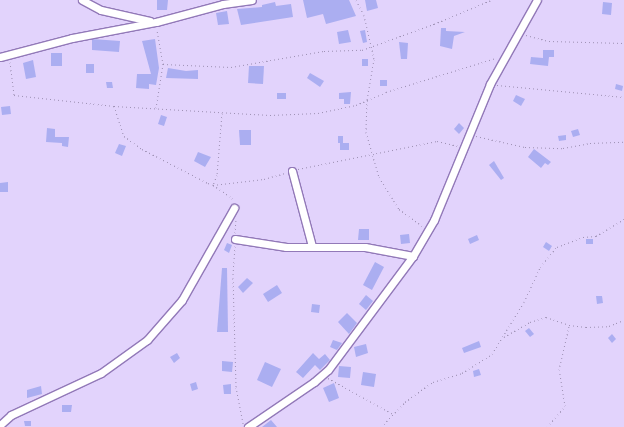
<!DOCTYPE html>
<html>
<head>
<meta charset="utf-8">
<style>
	body { margin:0 }
	#map { position:relative; width:624px; height:427px; overflow:hidden; background:#e2d3fc; font-family:Poppins,sans-serif }
	div>[style] { position:absolute }
	.building>* { inset:0; background:#abaef1 }
	.path>* { height:1px; margin-top:-0.5px; transform-origin:0; background:repeating-linear-gradient(90deg,#9d90b3 0 1px,transparent 0 4px) }
	.roads { filter:drop-shadow(1px 0 #9279b8) drop-shadow(-1px 0 #9279b8) drop-shadow(0 1px #9279b8) drop-shadow(0 -1px #9279b8) }
	.street>* { height:7px; margin:-3.5px; padding:0 3.5px; transform-origin:3.5px; border-radius:3.5px; background:#fff }
	span { translate:-50% -50%; white-space:nowrap; text-align:center; line-height:1.15; -webkit-text-stroke:3.5px #fcfcfc; paint-order:stroke }
</style>
</head>
<body>
<div id="map">
	<div class="building">
		<i style="clip-path:polygon(157px 0,168px 0,167px 10px,157px 10px)"></i>
		<i style="clip-path:polygon(303px 0,349px 0,356px 16px,326px 24px,323px 14px,307px 18px)"></i>
		<i style="clip-path:polygon(365px 0,376px 0,378px 8px,367px 11px)"></i>
		<i style="clip-path:polygon(275px 2px,276px 6px,291px 4px,293px 17px,241px 25px,237px 9px,262px 7px,262px 5px)"></i>
		<i style="clip-path:polygon(603px 2px,612px 3px,611px 15px,602px 14px)"></i>
		<i style="clip-path:polygon(227px 11px,229px 24px,218px 25px,216px 13px)"></i>
		<i style="clip-path:polygon(441px 28px,446px 28px,446px 31px,465px 32px,454px 36px,452px 49px,440px 46px)"></i>
		<i style="clip-path:polygon(348px 30px,351px 42px,339px 44px,337px 32px)"></i>
		<i style="clip-path:polygon(365px 30px,367px 42px,363px 43px,360px 31px)"></i>
		<i style="clip-path:polygon(92px 39px,120px 41px,119px 52px,92px 50px)"></i>
		<i style="clip-path:polygon(155px 39px,159px 68px,156px 85px,149px 84px,149px 89px,136px 88px,137px 74px,151px 74px,142px 41px)"></i>
		<i style="clip-path:polygon(399px 42px,408px 43px,407px 59px,401px 59px)"></i>
		<i style="clip-path:polygon(543px 50px,554px 50px,554px 57px,549px 57px,548px 66px,530px 64px,531px 57px,543px 58px)"></i>
		<i style="clip-path:polygon(51px 53px,62px 53px,62px 66px,51px 66px)"></i>
		<i style="clip-path:polygon(362px 59px,368px 59px,368px 66px,362px 66px)"></i>
		<i style="clip-path:polygon(33px 60px,36px 77px,26px 79px,23px 63px)"></i>
		<i style="clip-path:polygon(86px 64px,94px 64px,94px 73px,86px 73px)"></i>
		<i style="clip-path:polygon(249px 66px,264px 66px,263px 84px,248px 83px)"></i>
		<i style="clip-path:polygon(168px 68px,186px 71px,198px 70px,198px 79px,166px 78px)"></i>
		<i style="clip-path:polygon(310px 73px,324px 81px,320px 87px,307px 78px)"></i>
		<i style="clip-path:polygon(380px 80px,387px 80px,387px 86px,380px 86px)"></i>
		<i style="clip-path:polygon(106px 82px,112px 82px,113px 88px,107px 88px)"></i>
		<i style="clip-path:polygon(616px 84px,623px 86px,622px 91px,615px 89px)"></i>
		<i style="clip-path:polygon(351px 92px,350px 104px,344px 104px,344px 99px,339px 99px,339px 93px)"></i>
		<i style="clip-path:polygon(277px 93px,286px 93px,286px 99px,277px 99px)"></i>
		<i style="clip-path:polygon(516px 95px,525px 99px,521px 106px,513px 101px)"></i>
		<i style="clip-path:polygon(10px 106px,11px 114px,2px 115px,1px 107px)"></i>
		<i style="clip-path:polygon(161px 115px,167px 117px,164px 126px,158px 124px)"></i>
		<i style="clip-path:polygon(459px 123px,464px 128px,459px 134px,454px 129px)"></i>
		<i style="clip-path:polygon(47px 128px,55px 129px,55px 137px,69px 137px,68px 147px,62px 146px,62px 143px,46px 142px)"></i>
		<i style="clip-path:polygon(578px 129px,580px 135px,573px 137px,571px 131px)"></i>
		<i style="clip-path:polygon(239px 130px,251px 130px,251px 145px,240px 145px)"></i>
		<i style="clip-path:polygon(566px 135px,566px 140px,559px 141px,558px 136px)"></i>
		<i style="clip-path:polygon(338px 136px,343px 136px,343px 143px,338px 143px)"></i>
		<i style="clip-path:polygon(340px 143px,349px 143px,349px 150px,340px 150px)"></i>
		<i style="clip-path:polygon(119px 144px,126px 146px,122px 156px,115px 153px)"></i>
		<i style="clip-path:polygon(534px 149px,551px 162px,548px 165px,545px 163px,541px 168px,528px 157px)"></i>
		<i style="clip-path:polygon(198px 152px,211px 157px,205px 167px,194px 161px)"></i>
		<i style="clip-path:polygon(494px 161px,504px 178px,501px 180px,489px 165px)"></i>
		<i style="clip-path:polygon(8px 182px,8px 192px,0 192px,0 183px)"></i>
		<i style="clip-path:polygon(359px 229px,369px 229px,369px 240px,358px 240px)"></i>
		<i style="clip-path:polygon(409px 234px,410px 243px,401px 244px,400px 235px)"></i>
		<i style="clip-path:polygon(477px 235px,479px 240px,470px 244px,468px 239px)"></i>
		<i style="clip-path:polygon(586px 239px,593px 239px,593px 244px,586px 244px)"></i>
		<i style="clip-path:polygon(546px 242px,552px 246px,549px 251px,543px 247px)"></i>
		<i style="clip-path:polygon(227px 243px,232px 245px,229px 253px,224px 250px)"></i>
		<i style="clip-path:polygon(375px 262px,384px 267px,372px 290px,363px 285px)"></i>
		<i style="clip-path:polygon(222px 268px,227px 268px,228px 332px,217px 332px)"></i>
		<i style="clip-path:polygon(247px 278px,253px 283px,243px 293px,238px 287px)"></i>
		<i style="clip-path:polygon(277px 285px,282px 293px,268px 302px,263px 294px)"></i>
		<i style="clip-path:polygon(366px 295px,373px 301px,366px 310px,359px 304px)"></i>
		<i style="clip-path:polygon(596px 296px,602px 296px,603px 303px,597px 304px)"></i>
		<i style="clip-path:polygon(312px 304px,320px 305px,319px 313px,311px 312px)"></i>
		<i style="clip-path:polygon(347px 313px,357px 323px,349px 334px,338px 322px)"></i>
		<i style="clip-path:polygon(529px 328px,534px 334px,530px 337px,525px 331px)"></i>
		<i style="clip-path:polygon(612px 334px,616px 339px,612px 343px,608px 338px)"></i>
		<i style="clip-path:polygon(333px 340px,342px 343px,337px 350px,330px 347px)"></i>
		<i style="clip-path:polygon(479px 341px,481px 347px,464px 353px,462px 348px)"></i>
		<i style="clip-path:polygon(366px 344px,368px 353px,356px 357px,354px 347px)"></i>
		<i style="clip-path:polygon(177px 353px,180px 358px,174px 363px,170px 357px)"></i>
		<i style="clip-path:polygon(313px 353px,319px 359px,325px 354px,330px 360px,320px 370px,315px 365px,303px 378px,296px 372px)"></i>
		<i style="clip-path:polygon(222px 361px,233px 362px,232px 372px,222px 371px)"></i>
		<i style="clip-path:polygon(265px 362px,281px 369px,272px 387px,257px 380px)"></i>
		<i style="clip-path:polygon(339px 366px,351px 367px,350px 378px,338px 377px)"></i>
		<i style="clip-path:polygon(479px 369px,481px 375px,474px 377px,473px 371px)"></i>
		<i style="clip-path:polygon(363px 372px,376px 374px,374px 387px,361px 385px)"></i>
		<i style="clip-path:polygon(196px 382px,198px 389px,192px 391px,190px 384px)"></i>
		<i style="clip-path:polygon(334px 383px,339px 398px,329px 402px,323px 388px)"></i>
		<i style="clip-path:polygon(231px 384px,231px 394px,224px 394px,223px 385px)"></i>
		<i style="clip-path:polygon(41px 386px,42px 394px,27px 398px,27px 390px)"></i>
		<i style="clip-path:polygon(62px 405px,72px 405px,71px 412px,62px 412px)"></i>
		<i style="clip-path:polygon(271px 420px,277px 427px,262px 427px)"></i>
		<i style="clip-path:polygon(24px 421px,31px 421px,31px 426px,25px 426px)"></i>
	</div>
	<div class="path">
		<i style="left:356px;top:0;width:17px;rotate:62deg"></i>
		<i style="left:364px;top:15px;width:45px;rotate:77.2deg"></i>
		<i style="left:374px;top:59px;width:42px;rotate:99.7deg"></i>
		<i style="left:367px;top:100px;width:32px;rotate:92deg"></i>
		<i style="left:366px;top:132px;width:47px;rotate:73.9deg"></i>
		<i style="left:379px;top:177px;width:38px;rotate:58deg"></i>
		<i style="left:399px;top:209px;width:29px;rotate:36deg"></i>
		<i style="left:526px;top:35px;width:24px;rotate:15deg"></i>
		<i style="left:549px;top:41px;width:75px;rotate:1.5deg"></i>
		<i style="left:10px;top:62px;width:33px;rotate:83deg"></i>
		<i style="left:14px;top:95px;width:101px;rotate:6.3deg"></i>
		<i style="left:114px;top:106px;width:32px;rotate:72deg"></i>
		<i style="left:124px;top:136px;width:22px;rotate:36deg"></i>
		<i style="left:142px;top:149px;width:74px;rotate:27.3deg"></i>
		<i style="left:208px;top:183px;width:5px;rotate:22deg"></i>
		<i style="left:213px;top:185px;width:51px;rotate:-6.7deg"></i>
		<i style="left:264px;top:179px;width:22px;rotate:-16deg"></i>
		<i style="left:163px;top:64px;width:68px;rotate:2.5deg"></i>
		<i style="left:231px;top:67px;width:94px;rotate:-9.8deg"></i>
		<i style="left:324px;top:51px;width:38px;rotate:-2deg"></i>
		<i style="left:362px;top:50px;width:77px;rotate:-19.9deg"></i>
		<i style="left:434px;top:24px;width:62px;rotate:-22.8deg"></i>
		<i style="left:497px;top:85px;width:128px;rotate:5.4deg"></i>
		<i style="left:114px;top:106px;width:156px;rotate:3.3deg"></i>
		<i style="left:270px;top:115px;width:48px;rotate:-2.4deg"></i>
		<i style="left:318px;top:113px;width:39px;rotate:-12deg"></i>
		<i style="left:356px;top:105px;width:33px;rotate:-23deg"></i>
		<i style="left:386px;top:92px;width:115px;rotate:-17.2deg"></i>
		<i style="left:156px;top:108px;width:45px;rotate:-81deg"></i>
		<i style="left:163px;top:64px;width:36px;rotate:-100deg"></i>
		<i style="left:222px;top:113px;width:62px;rotate:94.6deg"></i>
		<i style="left:217px;top:175px;width:11px;rotate:112deg"></i>
		<i style="left:213px;top:185px;width:23px;rotate:34deg"></i>
		<i style="left:232px;top:198px;width:3px;rotate:72deg"></i>
		<i style="left:476px;top:136px;width:50px;rotate:12.7deg"></i>
		<i style="left:525px;top:147px;width:38px;rotate:2deg"></i>
		<i style="left:563px;top:148px;width:27px;rotate:-10deg"></i>
		<i style="left:590px;top:143px;width:34px;rotate:-2deg"></i>
		<i style="left:298px;top:169px;width:142px;rotate:-11.4deg"></i>
		<i style="left:437px;top:141px;width:22px;rotate:13deg"></i>
		<i style="left:235px;top:233px;width:15px;rotate:-86deg"></i>
		<i style="left:235px;top:246px;width:32px;rotate:94deg"></i>
		<i style="left:233px;top:278px;width:109px;rotate:88.4deg"></i>
		<i style="left:236px;top:387px;width:38px;rotate:79deg"></i>
		<i style="left:504px;top:337px;width:30px;rotate:-30deg"></i>
		<i style="left:530px;top:322px;width:17px;rotate:-17deg"></i>
		<i style="left:546px;top:317px;width:24px;rotate:19deg"></i>
		<i style="left:569px;top:325px;width:17px;rotate:7deg"></i>
		<i style="left:586px;top:327px;width:23px;rotate:-2deg"></i>
		<i style="left:609px;top:326px;width:16px;rotate:-22deg"></i>
		<i style="left:328px;top:378px;width:74px;rotate:29deg"></i>
		<i style="left:381px;top:427px;width:35px;rotate:-46deg"></i>
		<i style="left:405px;top:402px;width:34px;rotate:-36deg"></i>
		<i style="left:433px;top:382px;width:30px;rotate:-17deg"></i>
		<i style="left:462px;top:373px;width:36px;rotate:-32deg"></i>
		<i style="left:492px;top:354px;width:61px;rotate:-58.4deg"></i>
		<i style="left:524px;top:302px;width:38px;rotate:-65deg"></i>
		<i style="left:540px;top:267px;width:26px;rotate:-50deg"></i>
		<i style="left:557px;top:247px;width:28px;rotate:-21deg"></i>
		<i style="left:583px;top:237px;width:13px;rotate:-4deg"></i>
		<i style="left:596px;top:236px;width:33px;rotate:-31deg"></i>
		<i style="left:547px;top:427px;width:28px;rotate:-49deg"></i>
		<i style="left:565px;top:406px;width:36px;rotate:-99deg"></i>
		<i style="left:559px;top:370px;width:45px;rotate:-77.2deg"></i>
	</div>
	<div class="roads">
		<div class="street">
			<i style="left:82px;top:0;width:21px;rotate:28deg"></i>
			<i style="left:101px;top:10px;width:50px;rotate:12.7deg"></i>
			<i style="left:0;top:57px;width:74px;rotate:-14.8deg"></i>
			<i style="left:72px;top:38px;width:86px;rotate:-10.8deg"></i>
			<i style="left:156px;top:22px;width:69px;rotate:-15deg"></i>
			<i style="left:223px;top:4px;width:29px;rotate:-8deg"></i>
			<i style="left:292px;top:171px;width:78px;rotate:75.1deg"></i>
			<i style="left:235px;top:239px;width:52px;rotate:8.9deg"></i>
			<i style="left:286px;top:247px;width:79px"></i>
			<i style="left:365px;top:247px;width:49px;rotate:10.6deg"></i>
			<i style="left:0;top:425px;width:15px;rotate:-42deg"></i>
			<i style="left:11px;top:415px;width:99px;rotate:-25deg"></i>
			<i style="left:101px;top:373px;width:57px;rotate:-35.7deg"></i>
			<i style="left:147px;top:340px;width:53px;rotate:-48.8deg"></i>
			<i style="left:182px;top:300px;width:106px;rotate:-60.5deg"></i>
			<i style="left:248px;top:427px;width:80px;rotate:-34.3deg"></i>
			<i style="left:314px;top:382px;width:18px;rotate:-41deg"></i>
			<i style="left:328px;top:370px;width:142px;rotate:-53.3deg"></i>
			<i style="left:413px;top:256px;width:42px;rotate:-59.7deg"></i>
			<i style="left:434px;top:220px;width:147px;rotate:-67.6deg"></i>
			<i style="left:490px;top:84px;width:96px;rotate:-60.8deg"></i>
		</div>
	</div>
</div>
</body>
</html>
